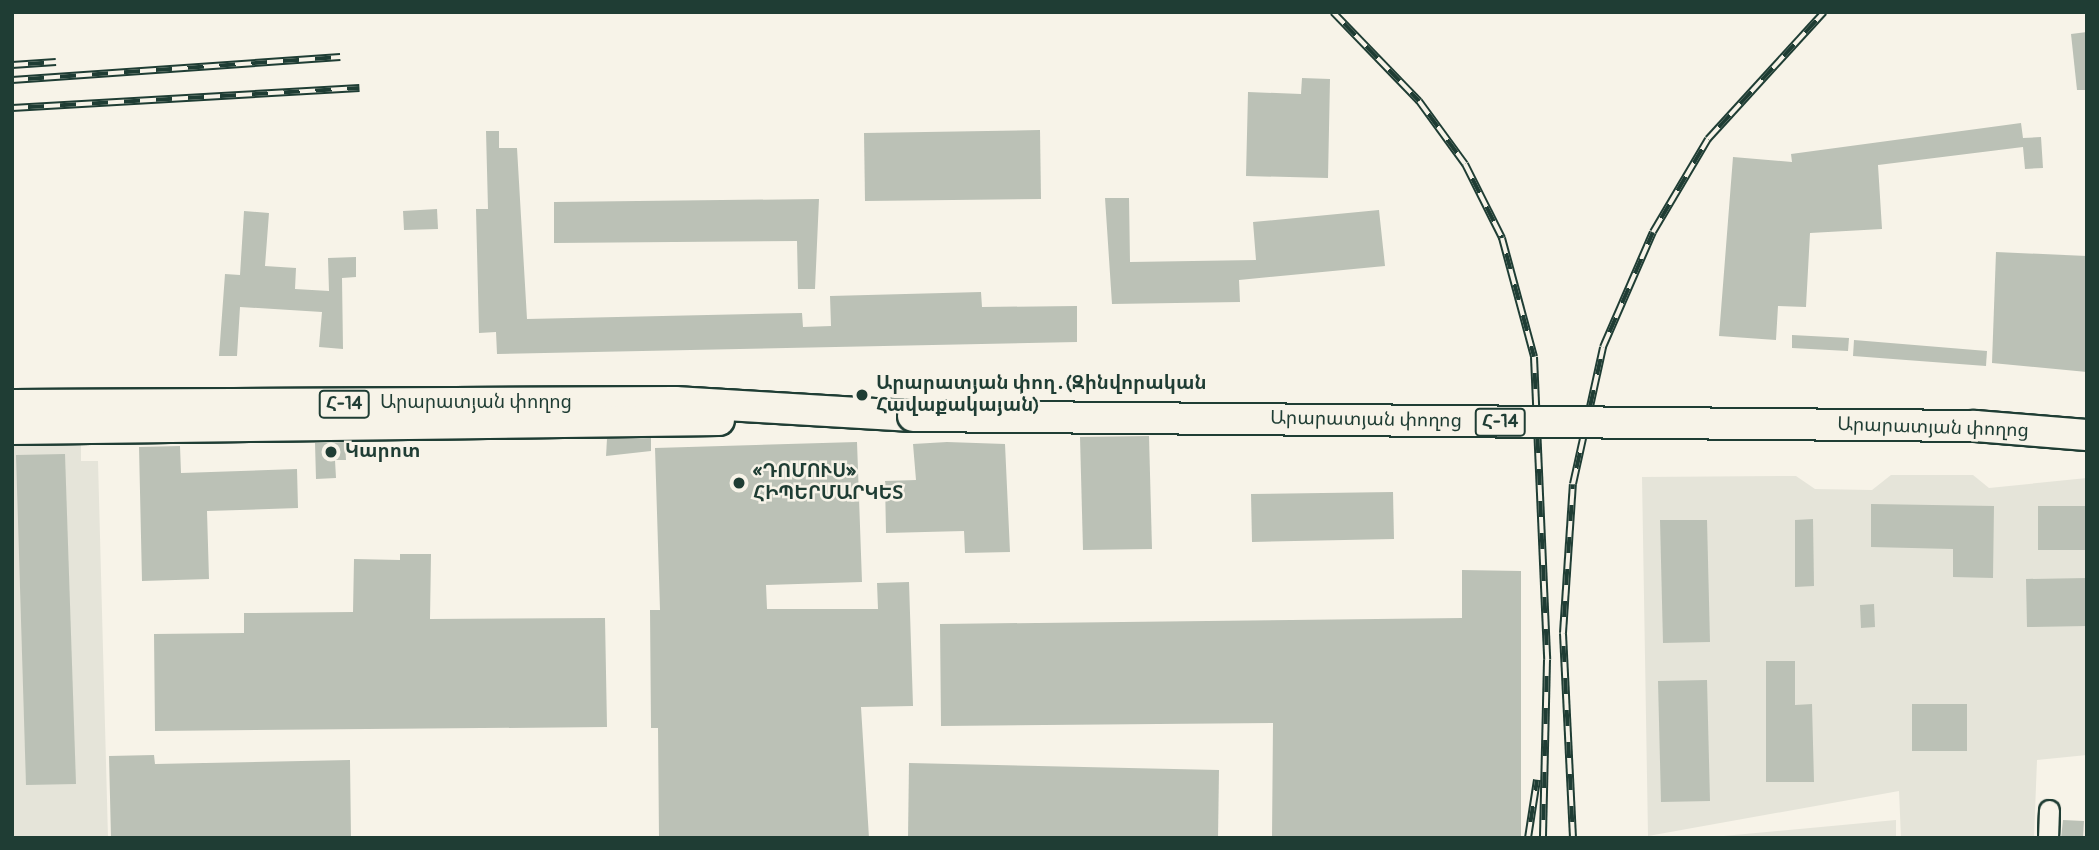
<!DOCTYPE html>
<html>
<head>
<meta charset="utf-8">
<style>
	body { margin:0 }
	#map { position:relative; width:2099px; height:850px; overflow:hidden; background:#f7f3e8; font-family:Pangolin,"Noto Sans Armenian",sans-serif }
	div>[style] { position:absolute }
	.built>* { inset:0; background:#e5e4d9 }
	.building>* { inset:0; background:#bbc1b6 }
	.roads { filter:drop-shadow(2px 0 #1f3d34) drop-shadow(-2px 0 #1f3d34) drop-shadow(0 2px #1f3d34) drop-shadow(0 -2px #1f3d34) }
	.minor>* { height:19px; margin:-9.5px; padding:0 9.5px; transform-origin:9.5px; border-radius:9.5px; background:#f7f3e8 }
	.primary>* { height:30px; margin:-15px; padding:0 15px; transform-origin:15px; border-radius:15px; background:#f7f3e8 }
	.rail>* { height:8px; margin-top:-4px; transform-origin:0; background:repeating-linear-gradient(90deg,#f7f3e8 0 16px,#1f3d34 0 32px); box-sizing:border-box; border-block:2px solid #1f3d34 }
	.bridges { filter:drop-shadow(2px 0 #1f3d34) drop-shadow(-2px 0 #1f3d34) drop-shadow(0 2px #1f3d34) drop-shadow(0 -2px #1f3d34) }
	.primary-bridge>* { height:30px; margin:-15px; padding:0 15px; transform-origin:15px; border-radius:15px; background:#f7f3e8 }
	.dots>* { width:19px; height:19px; translate:-50% -50%; box-sizing:border-box; border:4px solid #f7f3e8; border-radius:50% }
	span { translate:-50% -50%; white-space:nowrap; text-align:center; line-height:1.15; -webkit-text-stroke:5px #f7f3e8; paint-order:stroke }
	.shield-label span { padding:2px 5px; background:#f7f3e8; border:2px solid; border-radius:5px; -webkit-text-stroke-width:0 }
	.shield-label { font-size:18px; color:#1f3d34; font-weight:700 }
	.poi-label { font-size:19px; color:#1f3d34; font-weight:700 }
	.left { translate:0 -50%; text-align:left }
	.street-label { font-size:19px; color:#1f3d34 }
	.frame { position:absolute; inset:0; border:14px solid #1f3d34; pointer-events:none }
</style>
</head>
<body>
<div id="map">
	<div class="built">
		<i style="clip-path:polygon(81px 434px,81px 461px,98px 461px,108px 838px,12px 838px,12px 436px)"></i>
		<i style="clip-path:polygon(1891px 475px,1973px 475px,1989px 488px,2087px 478px,2087px 755px,2037px 760px,2034px 838px,1901px 838px,1899px 791px,1648px 836px,1642px 477px,1796px 476px,1815px 489px,1872px 490px)"></i>
		<i style="clip-path:polygon(1896px 820px,1896px 838px,1702px 838px)"></i>
	</div>
	<div class="building">
		<i style="clip-path:polygon(2087px 32px,2087px 90px,2077px 90px,2071px 34px)"></i>
		<i style="clip-path:polygon(1302px 78px,1330px 79px,1328px 178px,1246px 176px,1248px 92px,1301px 94px)"></i>
		<i style="clip-path:polygon(2021px 123px,2023px 138px,2041px 137px,2043px 168px,2025px 169px,2023px 147px,1878px 165px,1882px 229px,1810px 233px,1806px 307px,1778px 306px,1776px 340px,1719px 336px,1733px 157px,1792px 162px,1791px 154px)"></i>
		<i style="clip-path:polygon(1040px 130px,1041px 199px,865px 201px,864px 133px)"></i>
		<i style="clip-path:polygon(486px 131px,499px 131px,499px 148px,517px 148px,527px 319px,802px 313px,803px 327px,831px 326px,830px 296px,981px 292px,982px 307px,1077px 306px,1077px 342px,497px 354px,496px 332px,479px 333px,476px 209px,488px 209px)"></i>
		<i style="clip-path:polygon(1105px 198px,1129px 198px,1130px 262px,1256px 260px,1253px 222px,1379px 210px,1385px 266px,1239px 280px,1240px 302px,1112px 304px)"></i>
		<i style="clip-path:polygon(819px 199px,815px 289px,798px 289px,797px 241px,554px 243px,554px 202px)"></i>
		<i style="clip-path:polygon(437px 209px,438px 229px,404px 230px,403px 211px)"></i>
		<i style="clip-path:polygon(244px 211px,269px 213px,265px 266px,296px 268px,295px 289px,329px 291px,328px 258px,356px 257px,356px 277px,342px 278px,343px 349px,319px 347px,322px 312px,240px 307px,237px 356px,219px 356px,225px 274px,240px 275px)"></i>
		<i style="clip-path:polygon(1996px 252px,2087px 256px,2087px 372px,1992px 363px)"></i>
		<i style="clip-path:polygon(1792px 335px,1849px 338px,1848px 351px,1792px 348px)"></i>
		<i style="clip-path:polygon(1854px 340px,1987px 351px,1986px 366px,1853px 356px)"></i>
		<i style="clip-path:polygon(1149px 436px,1152px 549px,1083px 550px,1080px 437px)"></i>
		<i style="clip-path:polygon(651px 438px,651px 451px,606px 456px,607px 439px)"></i>
		<i style="clip-path:polygon(345px 442px,346px 460px,335px 460px,336px 478px,316px 479px,315px 443px)"></i>
		<i style="clip-path:polygon(857px 442px,862px 582px,766px 585px,767px 609px,878px 609px,877px 583px,909px 582px,913px 706px,861px 707px,869px 838px,659px 838px,658px 728px,651px 728px,650px 610px,660px 610px,655px 448px)"></i>
		<i style="clip-path:polygon(947px 442px,1005px 444px,1010px 552px,965px 553px,964px 531px,886px 533px,885px 481px,916px 480px,913px 444px)"></i>
		<i style="clip-path:polygon(180px 446px,181px 473px,297px 469px,298px 508px,207px 511px,209px 579px,142px 581px,139px 447px)"></i>
		<i style="clip-path:polygon(65px 454px,76px 784px,26px 785px,16px 455px)"></i>
		<i style="clip-path:polygon(1393px 492px,1394px 539px,1252px 542px,1251px 494px)"></i>
		<i style="clip-path:polygon(1871px 504px,1994px 506px,1993px 578px,1953px 577px,1953px 549px,1871px 547px)"></i>
		<i style="clip-path:polygon(2038px 506px,2087px 506px,2087px 550px,2038px 550px)"></i>
		<i style="clip-path:polygon(1813px 519px,1814px 586px,1795px 587px,1795px 520px)"></i>
		<i style="clip-path:polygon(1660px 520px,1707px 520px,1710px 642px,1663px 643px)"></i>
		<i style="clip-path:polygon(400px 554px,431px 554px,430px 619px,605px 618px,607px 727px,155px 731px,154px 634px,244px 633px,244px 613px,353px 612px,354px 559px,400px 560px)"></i>
		<i style="clip-path:polygon(1462px 570px,1521px 571px,1521px 838px,1272px 838px,1273px 723px,941px 726px,940px 624px,1462px 618px)"></i>
		<i style="clip-path:polygon(2087px 578px,2087px 626px,2027px 627px,2026px 579px)"></i>
		<i style="clip-path:polygon(1874px 604px,1875px 627px,1861px 628px,1860px 605px)"></i>
		<i style="clip-path:polygon(1766px 661px,1795px 661px,1795px 705px,1812px 704px,1814px 782px,1766px 782px)"></i>
		<i style="clip-path:polygon(1707px 680px,1710px 801px,1661px 802px,1658px 681px)"></i>
		<i style="clip-path:polygon(1912px 704px,1967px 704px,1967px 751px,1912px 751px)"></i>
		<i style="clip-path:polygon(154px 755px,155px 764px,350px 760px,351px 838px,111px 838px,109px 756px)"></i>
		<i style="clip-path:polygon(909px 763px,1219px 770px,1218px 838px,908px 838px)"></i>
		<i style="clip-path:polygon(2063px 820px,2084px 821px,2083px 838px,2061px 838px)"></i>
	</div>
	<div class="roads">
		<div class="minor">
			<i style="left:2048px;top:838px;width:28px;rotate:-88deg"></i>
		</div>
		<div class="primary">
			<i style="left:12px;top:405px;width:663px;rotate:-0.26deg"></i>
			<i style="left:675px;top:402px;width:238px;rotate:3.4deg"></i>
			<i style="left:12px;top:429px;width:707px;rotate:-0.73deg"></i>
		</div>
	</div>
	<div class="rail">
		<i style="left:1333px;top:12px;width:124px;rotate:46deg"></i>
		<i style="left:1419px;top:101px;width:78px;rotate:53.9deg"></i>
		<i style="left:1465px;top:164px;width:83px;rotate:63.4deg"></i>
		<i style="left:1502px;top:238px;width:123px;rotate:74.9deg"></i>
		<i style="left:1534px;top:357px;width:303px;rotate:87.5deg"></i>
		<i style="left:1547px;top:660px;width:178px;rotate:91.3deg"></i>
		<i style="left:12px;top:65px;width:44px;rotate:-3.9deg"></i>
		<i style="left:12px;top:80px;width:329px;rotate:-4deg"></i>
		<i style="left:12px;top:108px;width:348px;rotate:-3.3deg"></i>
		<i style="left:1528px;top:838px;width:59px;rotate:-81.2deg"></i>
		<i style="left:1573px;top:838px;width:205px;rotate:-92.8deg"></i>
		<i style="left:1563px;top:633px;width:149px;rotate:-86.2deg"></i>
		<i style="left:1573px;top:484px;width:140px;rotate:-77.6deg"></i>
		<i style="left:1603px;top:347px;width:125px;rotate:-66.5deg"></i>
		<i style="left:1653px;top:232px;width:108px;rotate:-59.4deg"></i>
		<i style="left:1708px;top:139px;width:172px;rotate:-47.6deg"></i>
	</div>
	<div class="bridges">
		<div class="primary-bridge">
			<i style="left:913px;top:416px;width:1062px;rotate:0.54deg"></i>
			<i style="left:1975px;top:426px;width:112px;rotate:4.6deg"></i>
		</div>
	</div>
	<div class="dots">
		<i style="left:862px;top:395px;background:#1f3d34"></i>
		<i style="left:331px;top:452px;background:#1f3d34"></i>
		<i style="left:739px;top:483px;background:#1f3d34"></i>
	</div>
	<div class="shield-label">
		<span style="left:344px;top:404px">Հ-14</span>
		<span style="left:1500px;top:422px">Հ-14</span>
	</div>
	<div class="poi-label">
		<span class="left" style="left:876px;top:395px">Արարատյան փող․(Զինվորական<br>Հավաքակայան)</span>
		<span class="left" style="left:345px;top:452px">Կարոտ</span>
		<span class="left" style="left:753px;top:483px">«ԴՈՄՈՒՍ»<br>ՀԻՊԵՐՄԱՐԿԵՏ</span>
	</div>
	<div class="street-label">
		<span style="left:476px;top:403px">Արարատյան փողոց</span>
		<span style="left:1366px;top:420px;rotate:1deg">Արարատյան փողոց</span>
		<span style="left:1933px;top:428px;rotate:2deg">Արարատյան փողոց</span>
	</div>
	<div class="frame"></div>
</div>
</body>
</html>
